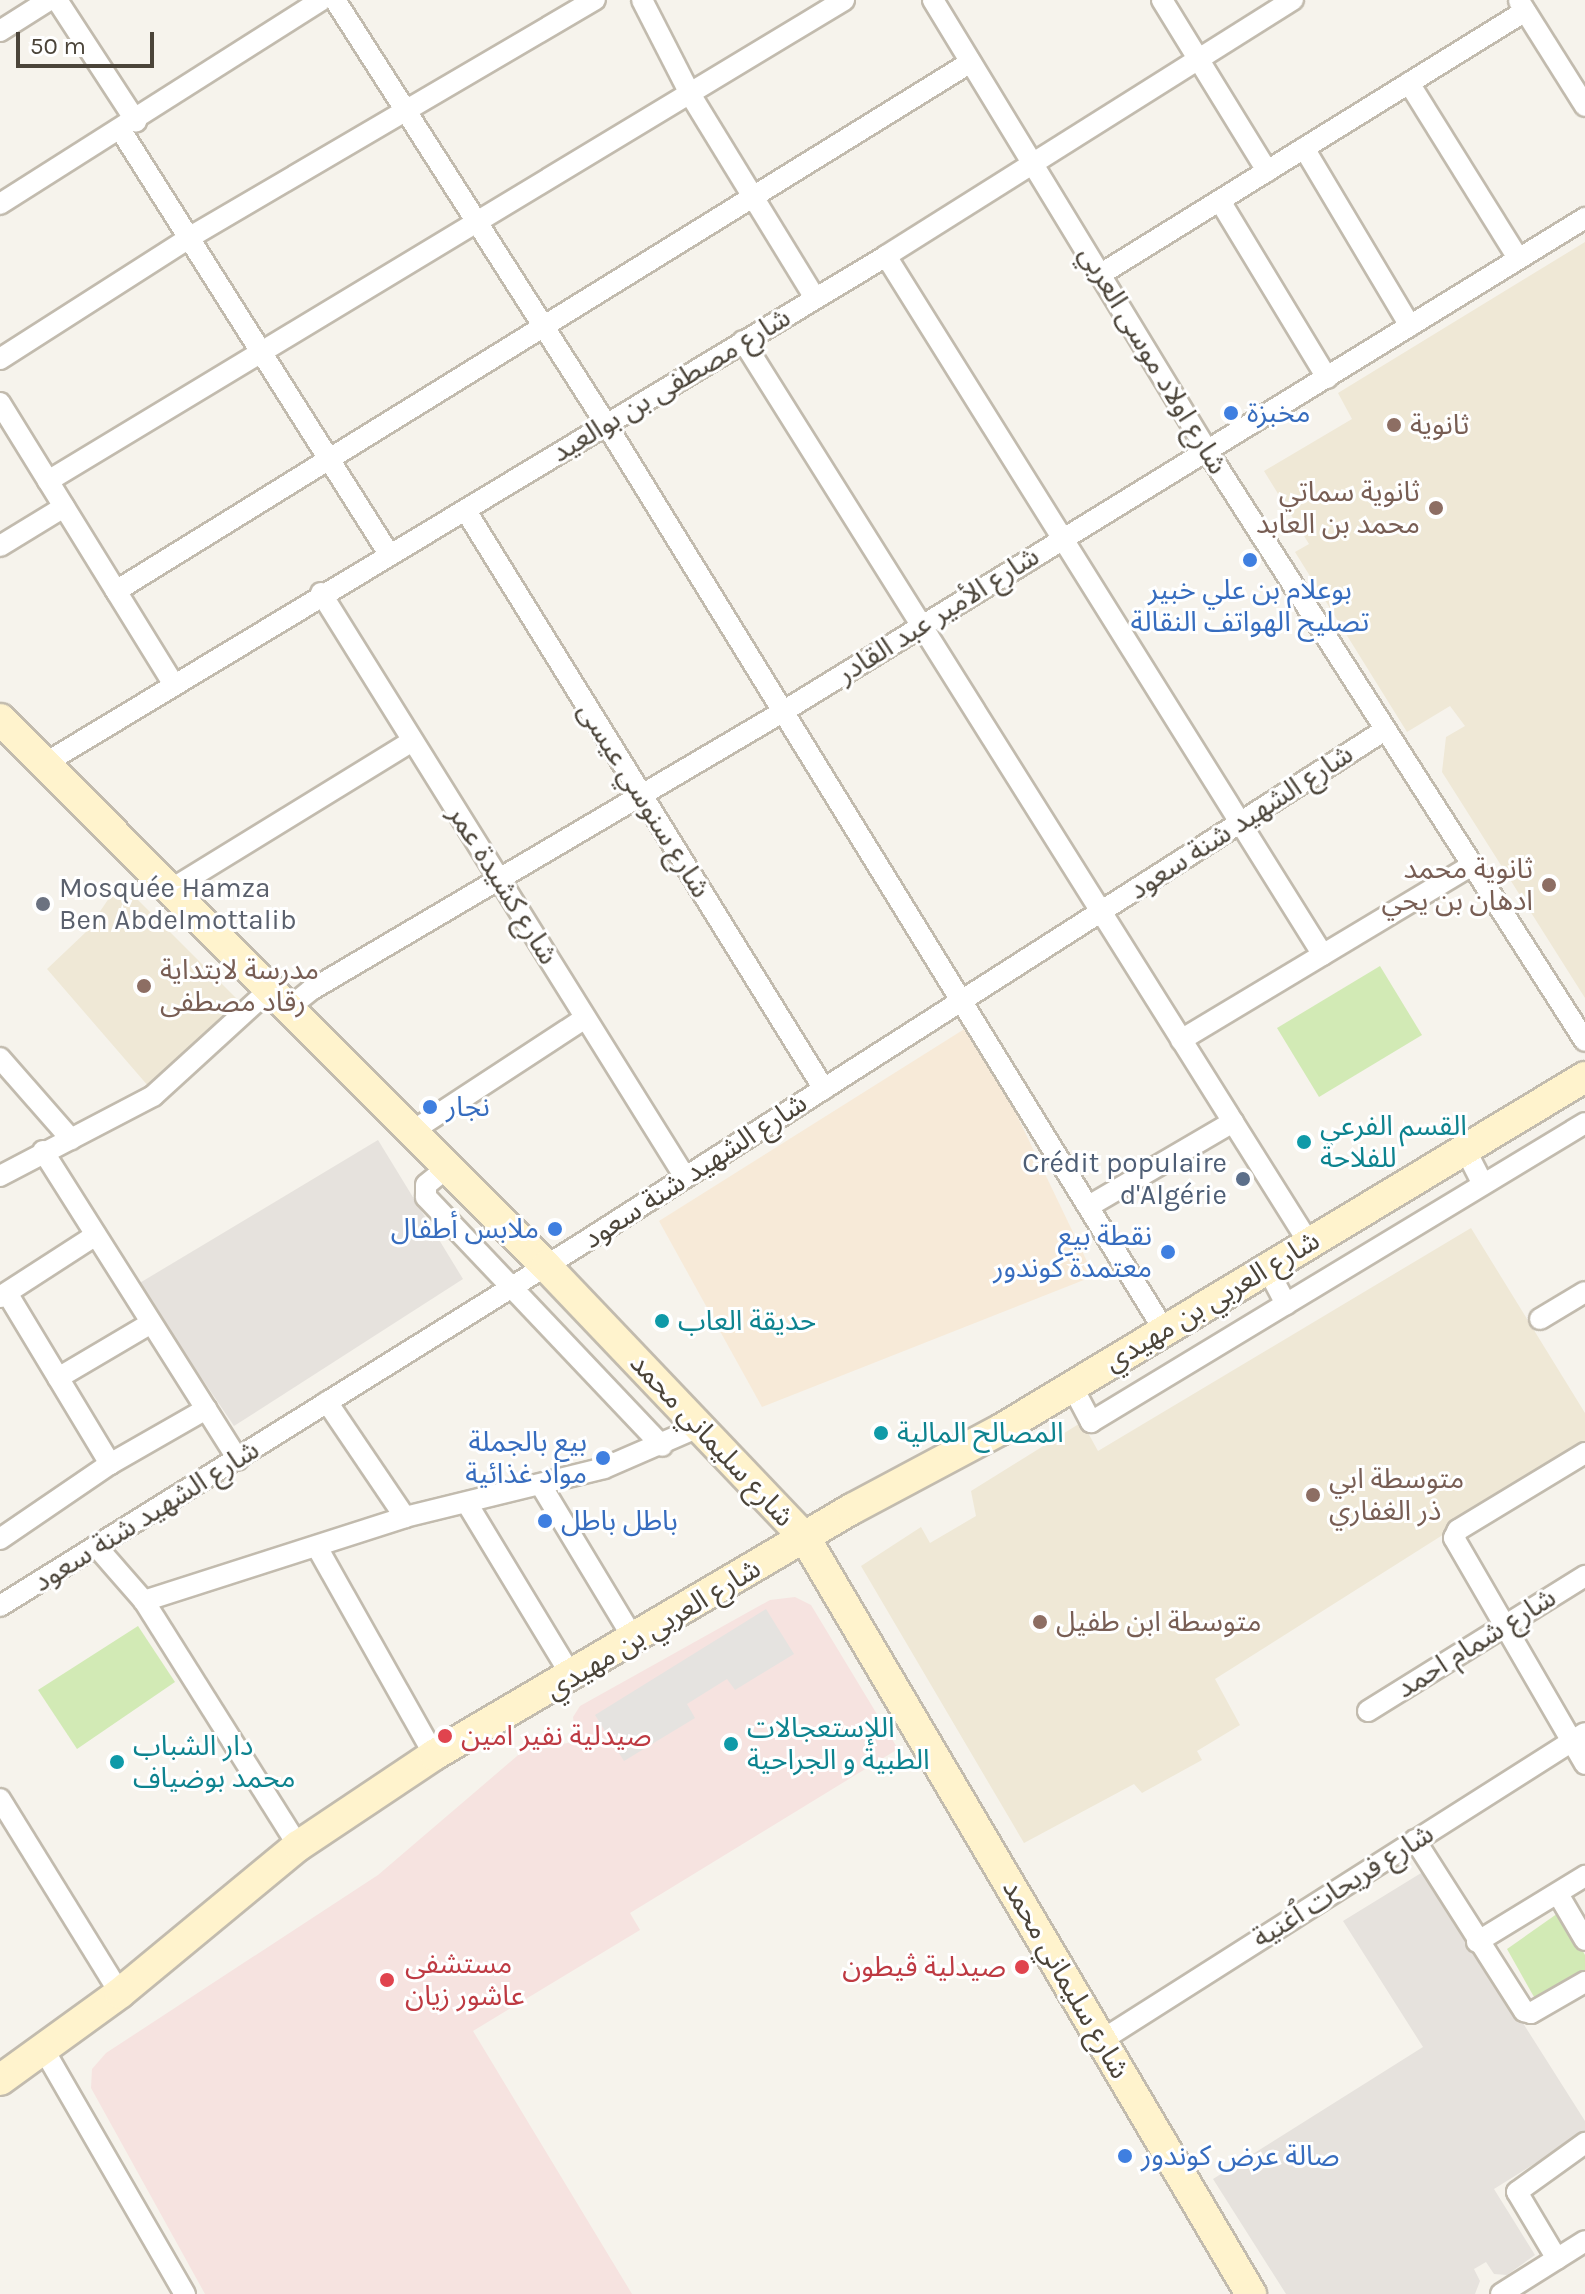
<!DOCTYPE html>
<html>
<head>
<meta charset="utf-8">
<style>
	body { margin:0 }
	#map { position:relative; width:1585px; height:2294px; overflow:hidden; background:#f6f3ec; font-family:Karla,"Noto Sans Arabic",sans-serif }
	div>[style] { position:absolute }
	.commercial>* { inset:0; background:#f7ead8 }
	.industrial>* { inset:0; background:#e6e2dd }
	.education>* { inset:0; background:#efe8d6 }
	.medical>* { inset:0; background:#f6e3e0 }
	.green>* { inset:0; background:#d2eab5 }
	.parking>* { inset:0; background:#e5e3e0 }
	.roads { filter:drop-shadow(2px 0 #c2bbae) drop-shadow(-2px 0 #c2bbae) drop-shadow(0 2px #c2bbae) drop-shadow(0 -2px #c2bbae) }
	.street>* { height:20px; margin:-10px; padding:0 10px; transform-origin:10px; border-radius:10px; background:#fff }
	.secondary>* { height:30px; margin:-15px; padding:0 15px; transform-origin:15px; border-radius:15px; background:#fff3cd }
	.dots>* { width:22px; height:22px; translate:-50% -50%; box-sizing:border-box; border:4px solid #fff; border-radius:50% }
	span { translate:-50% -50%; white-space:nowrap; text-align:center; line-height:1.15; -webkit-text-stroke:6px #fff; paint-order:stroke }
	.street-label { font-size:28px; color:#4b4439 }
	.shop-label { font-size:28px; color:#366cbe }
	.left { translate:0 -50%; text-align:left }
	.right { translate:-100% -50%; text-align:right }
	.education-label { font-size:28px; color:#785e54 }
	.worship-label { font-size:28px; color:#5b616d }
	.culture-label { font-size:28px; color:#0d838f }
	.service-label { font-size:28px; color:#4e5e75 }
	.health-label { font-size:28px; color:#be3a42 }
	.scale { position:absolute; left:16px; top:32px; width:138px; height:36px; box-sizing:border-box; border:4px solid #4b4439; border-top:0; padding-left:10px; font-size:24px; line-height:28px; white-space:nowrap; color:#4b4439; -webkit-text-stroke:6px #fff; paint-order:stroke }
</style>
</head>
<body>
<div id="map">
	<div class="commercial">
		<i style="clip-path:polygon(966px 1028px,985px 1049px,1094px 1276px,762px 1407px,659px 1221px)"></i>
	</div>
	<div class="industrial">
		<i style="clip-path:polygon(378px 1140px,463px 1279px,234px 1426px,138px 1284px)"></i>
		<i style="clip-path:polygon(1426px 1870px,1585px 2121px,1585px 2132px,1494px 2189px,1535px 2255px,1507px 2275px,1494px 2274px,1486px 2262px,1474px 2269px,1480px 2281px,1475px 2294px,1286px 2294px,1213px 2179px,1423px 2047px,1343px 1921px)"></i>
	</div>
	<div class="education">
		<i style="clip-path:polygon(1585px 242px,1585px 998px,1442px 772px,1446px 737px,1465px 726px,1450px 706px,1407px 732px,1295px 552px,1309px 544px,1264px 471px,1352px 419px,1338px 393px)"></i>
		<i style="clip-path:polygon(120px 882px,242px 1004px,149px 1087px,47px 969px,86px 932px)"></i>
		<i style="clip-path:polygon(1471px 1228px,1585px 1413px,1585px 1445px,1215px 1679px,1240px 1725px,1197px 1751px,1202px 1760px,1142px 1793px,1134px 1784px,1024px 1843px,861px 1566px,921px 1527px,930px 1543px,976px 1516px,971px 1491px,1082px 1422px,1098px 1451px)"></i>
	</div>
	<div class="medical">
		<i style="clip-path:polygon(795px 1597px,811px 1605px,898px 1749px,630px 1913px,640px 1930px,473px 2031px,632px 2294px,205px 2294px,91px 2088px,92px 2069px,106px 2053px,378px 1875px,544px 1733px,552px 1731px,549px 1747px,576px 1741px,573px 1717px,580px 1706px,770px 1600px)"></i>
	</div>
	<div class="green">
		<i style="clip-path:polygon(1380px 966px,1422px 1035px,1319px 1097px,1277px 1028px)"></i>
		<i style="clip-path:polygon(138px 1626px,175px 1682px,77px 1749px,38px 1690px)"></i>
		<i style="clip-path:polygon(1561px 1911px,1585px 1955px,1585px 1974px,1538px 2004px,1507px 1949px)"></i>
	</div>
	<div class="parking">
		<i style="clip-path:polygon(766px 1609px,794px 1654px,735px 1690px,727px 1679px,687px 1704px,695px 1718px,624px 1761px,595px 1715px)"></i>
	</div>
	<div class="roads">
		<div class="street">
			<i style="left:57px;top:0;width:145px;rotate:56.9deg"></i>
			<i style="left:335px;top:0;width:503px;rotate:57.42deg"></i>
			<i style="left:606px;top:424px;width:1064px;rotate:58.37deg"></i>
			<i style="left:642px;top:0;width:106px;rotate:62.9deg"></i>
			<i style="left:690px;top:94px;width:239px;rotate:58.5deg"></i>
			<i style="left:933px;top:0;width:529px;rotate:58.68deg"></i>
			<i style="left:1208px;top:452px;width:699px;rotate:57.38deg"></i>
			<i style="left:1162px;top:0;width:201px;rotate:58.4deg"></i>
			<i style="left:1519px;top:1px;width:124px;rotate:57.8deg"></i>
			<i style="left:0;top:31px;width:58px;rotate:-32.3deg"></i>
			<i style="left:1409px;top:83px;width:206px;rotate:58.1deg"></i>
			<i style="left:120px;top:129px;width:503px;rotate:57.67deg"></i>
			<i style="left:1304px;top:148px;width:207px;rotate:59.2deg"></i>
			<i style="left:1220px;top:201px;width:207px;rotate:58.8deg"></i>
			<i style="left:0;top:204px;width:380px;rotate:-32.4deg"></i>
			<i style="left:886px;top:256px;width:824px;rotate:57.99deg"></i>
			<i style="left:1101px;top:274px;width:499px;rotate:-31.8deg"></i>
			<i style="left:743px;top:341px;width:1065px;rotate:57.89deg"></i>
			<i style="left:0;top:359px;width:228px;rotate:-32.6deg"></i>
			<i style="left:192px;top:236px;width:467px;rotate:-30.4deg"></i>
			<i style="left:0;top:403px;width:329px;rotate:58.3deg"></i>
			<i style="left:48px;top:481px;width:930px;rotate:-31.14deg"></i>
			<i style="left:466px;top:511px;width:680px;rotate:58.23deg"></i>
			<i style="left:0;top:546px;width:75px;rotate:-31.4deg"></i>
			<i style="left:116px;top:591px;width:1005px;rotate:-31.75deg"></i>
			<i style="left:321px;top:593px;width:688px;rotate:58.07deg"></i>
			<i style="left:44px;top:764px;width:983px;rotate:-31.1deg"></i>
			<i style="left:886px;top:256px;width:481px;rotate:-32.2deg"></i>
			<i style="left:170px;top:890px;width:284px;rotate:-31.6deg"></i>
			<i style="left:290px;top:1007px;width:27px;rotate:-39deg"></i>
			<i style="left:311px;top:990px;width:549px;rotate:-30.53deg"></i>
			<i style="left:784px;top:711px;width:941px;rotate:-31.61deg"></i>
			<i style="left:1181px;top:1040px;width:338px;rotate:-31deg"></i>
			<i style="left:0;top:1058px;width:108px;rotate:48.8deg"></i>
			<i style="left:411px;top:1132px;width:207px;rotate:-33.2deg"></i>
			<i style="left:1465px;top:1149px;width:39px;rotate:63deg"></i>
			<i style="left:43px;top:1151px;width:365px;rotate:57.7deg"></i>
			<i style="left:448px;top:1167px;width:28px;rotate:141deg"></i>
			<i style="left:426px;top:1185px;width:12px;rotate:90deg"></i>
			<i style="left:426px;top:1197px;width:343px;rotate:46.5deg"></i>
			<i style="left:0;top:1176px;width:173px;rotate:-27.6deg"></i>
			<i style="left:153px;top:1096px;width:159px;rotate:-42.4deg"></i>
			<i style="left:1089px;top:1206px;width:167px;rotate:-30.3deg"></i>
			<i style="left:1267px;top:1268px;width:41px;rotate:62.2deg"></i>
			<i style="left:7px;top:1293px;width:200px;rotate:58.9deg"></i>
			<i style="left:0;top:1297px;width:114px;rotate:-32.9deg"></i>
			<i style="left:1540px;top:1319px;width:52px;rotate:-31deg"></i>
			<i style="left:58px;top:1378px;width:108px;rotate:-30.6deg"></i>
			<i style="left:1072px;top:1386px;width:41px;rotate:62.2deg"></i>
			<i style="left:1091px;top:1422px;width:577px;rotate:-31.18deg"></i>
			<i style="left:327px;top:1402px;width:139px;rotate:55.9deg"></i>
			<i style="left:1585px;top:1453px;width:149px;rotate:148.8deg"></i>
			<i style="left:1458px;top:1530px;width:9px;rotate:117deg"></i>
			<i style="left:1454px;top:1538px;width:261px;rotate:59.9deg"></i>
			<i style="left:542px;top:1487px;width:180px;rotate:58.9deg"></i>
			<i style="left:468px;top:1505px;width:201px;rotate:58.8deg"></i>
			<i style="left:0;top:1539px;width:133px;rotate:-34.3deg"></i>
			<i style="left:110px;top:1464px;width:111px;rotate:-29.8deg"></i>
			<i style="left:96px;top:1546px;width:73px;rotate:48.9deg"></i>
			<i style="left:144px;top:1601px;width:289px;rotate:57.8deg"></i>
			<i style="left:317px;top:1547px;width:239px;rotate:60.6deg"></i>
			<i style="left:144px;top:1601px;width:274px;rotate:-17.8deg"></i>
			<i style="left:405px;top:1517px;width:205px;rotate:-13.8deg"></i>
			<i style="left:604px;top:1468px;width:106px;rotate:-23.4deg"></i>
			<i style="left:0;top:1606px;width:681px;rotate:-31.92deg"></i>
			<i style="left:578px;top:1246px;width:958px;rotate:-32.6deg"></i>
			<i style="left:1368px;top:1711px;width:256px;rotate:-31.9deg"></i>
			<i style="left:0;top:1799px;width:228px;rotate:58.3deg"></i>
			<i style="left:1415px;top:1840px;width:203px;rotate:57.5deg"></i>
			<i style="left:1524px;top:2011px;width:7px;rotate:16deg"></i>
			<i style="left:1531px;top:2013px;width:62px;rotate:-29.9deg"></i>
			<i style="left:1558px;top:1894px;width:53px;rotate:59.6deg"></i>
			<i style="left:1477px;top:1942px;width:127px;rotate:-31.4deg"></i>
			<i style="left:1102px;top:2040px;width:572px;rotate:-32.44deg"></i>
			<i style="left:44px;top:2050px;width:282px;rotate:60deg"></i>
			<i style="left:1557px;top:2259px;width:78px;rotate:-120.8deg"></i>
			<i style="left:1517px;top:2192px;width:84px;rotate:-35.8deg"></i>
			<i style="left:1501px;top:2294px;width:99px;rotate:-32.2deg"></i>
		</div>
		<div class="secondary">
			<i style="left:0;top:719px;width:773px;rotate:45.05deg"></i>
			<i style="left:546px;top:1266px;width:376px;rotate:46.4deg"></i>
			<i style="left:805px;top:1538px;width:878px;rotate:59.46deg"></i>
			<i style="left:0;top:2080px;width:148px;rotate:-35.9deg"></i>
			<i style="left:120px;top:1993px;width:231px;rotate:-39.6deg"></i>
			<i style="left:298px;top:1846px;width:164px;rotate:-33.8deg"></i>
			<i style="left:434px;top:1755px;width:485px;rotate:-30.5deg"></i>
			<i style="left:852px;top:1509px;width:168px;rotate:-28.1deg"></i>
			<i style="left:1000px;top:1430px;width:683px;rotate:-31.11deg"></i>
		</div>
	</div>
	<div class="dots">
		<i style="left:1231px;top:413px;background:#3f7fe0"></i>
		<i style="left:1394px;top:425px;background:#8d6e63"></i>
		<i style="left:1436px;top:508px;background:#8d6e63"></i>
		<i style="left:1250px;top:560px;background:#3f7fe0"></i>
		<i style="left:1549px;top:885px;background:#8d6e63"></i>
		<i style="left:43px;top:904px;background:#6b7280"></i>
		<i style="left:144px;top:986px;background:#8d6e63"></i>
		<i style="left:430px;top:1107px;background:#3f7fe0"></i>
		<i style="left:1304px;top:1142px;background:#0f9aa8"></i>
		<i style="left:1243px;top:1179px;background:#5c6f8a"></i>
		<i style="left:555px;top:1229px;background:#3f7fe0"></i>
		<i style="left:1168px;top:1252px;background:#3f7fe0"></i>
		<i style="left:662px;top:1321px;background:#0f9aa8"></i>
		<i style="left:881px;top:1433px;background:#0f9aa8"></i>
		<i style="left:603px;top:1458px;background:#3f7fe0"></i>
		<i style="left:1313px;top:1495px;background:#8d6e63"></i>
		<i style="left:545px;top:1521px;background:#3f7fe0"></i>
		<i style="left:1040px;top:1622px;background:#8d6e63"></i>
		<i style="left:445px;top:1736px;background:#e0444e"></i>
		<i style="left:731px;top:1744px;background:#0f9aa8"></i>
		<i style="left:117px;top:1762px;background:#0f9aa8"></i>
		<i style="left:1022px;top:1967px;background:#e0444e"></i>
		<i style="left:387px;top:1980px;background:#e0444e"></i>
		<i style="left:1125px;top:2156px;background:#3f7fe0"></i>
	</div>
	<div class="street-label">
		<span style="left:1153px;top:360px;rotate:59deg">شارع اولاد موسى العربي</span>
		<span style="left:671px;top:385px;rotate:-31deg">شارع مصطفى بن بوالعيد</span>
		<span style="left:938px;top:615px;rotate:-32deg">شارع الأمير عبد القادر</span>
		<span style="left:644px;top:800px;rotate:58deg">شارع سنوسي عيسى</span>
		<span style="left:1241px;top:822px;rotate:-33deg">شارع الشهيد شنة سعود</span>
		<span style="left:503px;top:885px;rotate:58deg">شارع كشيدة عمر</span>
		<span style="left:695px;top:1171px;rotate:-33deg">شارع الشهيد شنة سعود</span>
		<span style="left:1212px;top:1301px;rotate:-31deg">شارع العربي بن مهيدي</span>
		<span style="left:712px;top:1440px;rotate:47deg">شارع سليماني محمد</span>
		<span style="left:146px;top:1516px;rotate:-32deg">شارع الشهيد شنة سعود</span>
		<span style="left:653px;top:1629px;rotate:-31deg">شارع العربي بن مهيدي</span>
		<span style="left:1476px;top:1643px;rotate:-32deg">شارع شمام احمد</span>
		<span style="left:1343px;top:1886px;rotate:-32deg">شارع فريحات ٱغنية</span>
		<span style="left:1066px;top:1979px;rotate:60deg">شارع سليماني محمد</span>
	</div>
	<div class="shop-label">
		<span class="left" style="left:1247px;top:413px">مخبزة</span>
		<span style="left:1250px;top:606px">بوعلام بن علي خبير<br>تصليح الهواتف النقالة</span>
		<span class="left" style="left:446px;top:1107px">نجار</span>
		<span class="right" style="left:539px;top:1229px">ملابس أطفال</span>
		<span class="right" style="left:1152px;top:1252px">نقطة بيع<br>معتمدة كوندور</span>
		<span class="right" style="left:587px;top:1458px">بيع بالجملة<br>مواد غذائية</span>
		<span class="left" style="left:561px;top:1521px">باطل باطل</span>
		<span class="left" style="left:1141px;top:2156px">صالة عرض كوندور</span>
	</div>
	<div class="education-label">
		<span class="left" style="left:1410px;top:425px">ثانوية</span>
		<span class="right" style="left:1420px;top:508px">ثانوية سماتي<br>محمد بن العابد</span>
		<span class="right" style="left:1533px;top:885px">ثانوية محمد<br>ادهان بن يحي</span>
		<span class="left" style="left:160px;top:986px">مدرسة لابتداية<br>رقاد مصطفى</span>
		<span class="left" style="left:1329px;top:1495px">متوسطة ابي<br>ذر الغفاري</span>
		<span class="left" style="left:1056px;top:1622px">متوسطة ابن طفيل</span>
	</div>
	<div class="worship-label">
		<span class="left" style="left:59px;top:904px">Mosquée Hamza<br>Ben Abdelmottalib</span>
	</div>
	<div class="culture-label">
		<span class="left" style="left:1320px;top:1142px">القسم الفرعي<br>للفلاحة</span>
		<span class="left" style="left:678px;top:1321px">حديقة العاب</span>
		<span class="left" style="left:897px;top:1433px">المصالح المالية</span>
		<span class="left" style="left:747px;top:1744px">اللإستعجالات<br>الطبية و الجراحية</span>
		<span class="left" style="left:133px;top:1762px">دار الشباب<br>محمد بوضياف</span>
	</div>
	<div class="service-label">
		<span class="right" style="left:1227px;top:1179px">Crédit populaire<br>d'Algérie</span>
	</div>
	<div class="health-label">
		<span class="left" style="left:461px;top:1736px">صيدلية نفير امين</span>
		<span class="left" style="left:405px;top:1980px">مستشفى<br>عاشور زيان</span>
		<span class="right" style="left:1006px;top:1967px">صيدلية ڨيطون</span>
	</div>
	<div class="scale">50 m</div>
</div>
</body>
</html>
